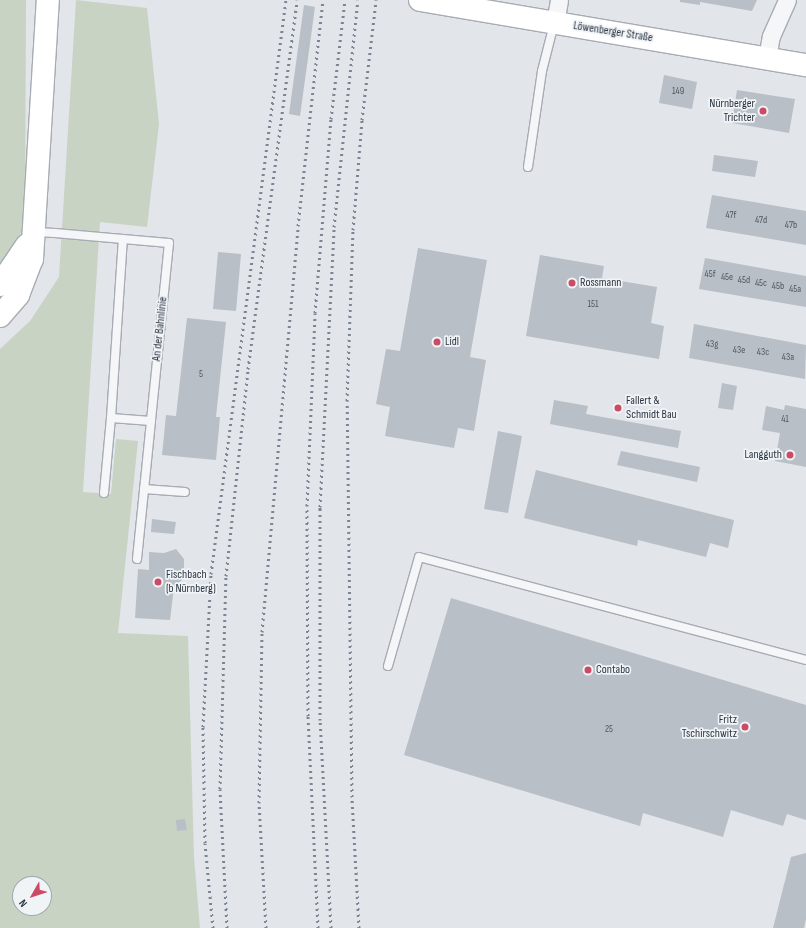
<!DOCTYPE html>
<html>
<head>
<meta charset="utf-8">
<style>
	body { margin:0 }
	#map { position:relative; width:806px; height:928px; overflow:hidden; background:#e2e5ea; font-family:"Sofia Sans Condensed",sans-serif }
	div>[style] { position:absolute }
	.green>* { inset:0; background:#c8d3c3 }
	.building>* { inset:0; background:#b9bfc6 }
	.roads { filter:drop-shadow(1px 0 #a7acb4) drop-shadow(-1px 0 #a7acb4) drop-shadow(0 1px #a7acb4) drop-shadow(0 -1px #a7acb4) }
	.lane>* { height:8px; margin:-4px; padding:0 4px; transform-origin:4px; border-radius:4px; background:#f4f6f8 }
	.street>* { height:17px; margin:-8.5px; padding:0 8.5px; transform-origin:8.5px; border-radius:8.5px; background:#f4f6f8 }
	.secondary>* { height:22px; margin:-11px; padding:0 11px; transform-origin:11px; border-radius:11px; background:#fff }
	.primary>* { height:22px; margin:-11px; padding:0 11px; transform-origin:11px; border-radius:11px; background:#fff }
	.rail>* { height:3px; margin-top:-1.5px; transform-origin:0; background:repeating-linear-gradient(90deg,#7b8593 0 2px,transparent 0 6px) }
	.dots>* { width:11px; height:11px; translate:-50% -50%; box-sizing:border-box; border:2px solid #f1f4f7; border-radius:50% }
	span { translate:-50% -50%; white-space:nowrap; text-align:center; line-height:1.15; -webkit-text-stroke:3.5px #f1f4f7; paint-order:stroke }
	.number-label { font-size:10px; color:#4e5762 }
	.number-label span { -webkit-text-stroke-width:0 }
	.street-label { font-size:12px; color:#2a3441 }
	.poi-label { font-size:12px; color:#2a3441 }
	.right { translate:-100% -50%; text-align:right }
	.left { translate:0 -50%; text-align:left }
	.north { position:absolute; left:12px; top:876px; width:40px; height:40px; box-sizing:border-box; background:#f1f4f7; border:1px solid #a1a7ae; border-radius:50%; rotate:231deg; font-size:11px; font-weight:700; line-height:16px; text-align:center; color:#2a3441 }
	.north::after { content:''; display:block; margin:auto; width:14px; height:18px; background:#cb4b64; clip-path:polygon(50% 0,100% 100%,50% 72%,0 100%) }
</style>
</head>
<body>
<div id="map">
	<div class="green">
		<i style="clip-path:polygon(0 0,26px 0,25px 225px,0 272px)"></i>
		<i style="clip-path:polygon(evenodd,76px 0,147px 8px,159px 124px,147px 227px,100px 222px,83px 492px,111px 494px,116px 439px,138px 441px,118px 633px,188px 636px,194px 858px,200px 928px,0 928px,0 349px,30px 321px,59px 277px,76px 0,20px 884px,44px 884px,44px 908px,20px 908px,20px 884px)"></i>
	</div>
	<div class="building">
		<i style="clip-path:polygon(680px 0,757px 0,752px 11px,700px 2px,700px 5px,680px 2px)"></i>
		<i style="clip-path:polygon(304px 5px,315px 7px,300px 116px,289px 114px)"></i>
		<i style="clip-path:polygon(664px 75px,697px 82px,692px 109px,659px 103px)"></i>
		<i style="clip-path:polygon(737px 90px,795px 99px,789px 133px,732px 123px)"></i>
		<i style="clip-path:polygon(714px 155px,758px 161px,755px 177px,712px 171px)"></i>
		<i style="clip-path:polygon(712px 195px,806px 211px,806px 245px,706px 228px)"></i>
		<i style="clip-path:polygon(418px 248px,487px 260px,470px 357px,486px 360px,474px 431px,458px 428px,454px 448px,385px 436px,390px 407px,376px 404px,386px 349px,400px 351px)"></i>
		<i style="clip-path:polygon(218px 252px,241px 254px,236px 311px,213px 309px)"></i>
		<i style="clip-path:polygon(540px 255px,604px 266px,602px 278px,657px 287px,651px 323px,664px 326px,659px 359px,526px 336px)"></i>
		<i style="clip-path:polygon(705px 258px,806px 276px,806px 307px,699px 289px)"></i>
		<i style="clip-path:polygon(187px 318px,226px 322px,216px 417px,220px 417px,216px 460px,162px 455px,166px 415px,176px 416px)"></i>
		<i style="clip-path:polygon(694px 324px,806px 345px,805px 379px,689px 358px)"></i>
		<i style="clip-path:polygon(722px 383px,737px 386px,733px 410px,718px 408px)"></i>
		<i style="clip-path:polygon(554px 400px,588px 406px,586px 414px,681px 431px,678px 448px,550px 424px)"></i>
		<i style="clip-path:polygon(785px 405px,806px 409px,806px 467px,775px 461px,780px 433px,762px 430px,766px 406px,784px 410px)"></i>
		<i style="clip-path:polygon(498px 431px,522px 436px,508px 513px,484px 509px)"></i>
		<i style="clip-path:polygon(621px 451px,700px 467px,697px 482px,617px 465px)"></i>
		<i style="clip-path:polygon(536px 470px,734px 520px,728px 548px,710px 543px,706px 557px,638px 540px,637px 546px,524px 518px)"></i>
		<i style="clip-path:polygon(152px 519px,176px 522px,174px 534px,151px 532px)"></i>
		<i style="clip-path:polygon(176px 549px,184px 559px,184px 578px,174px 587px,170px 620px,135px 618px,138px 569px,149px 570px,149px 552px,164px 553px)"></i>
		<i style="clip-path:polygon(451px 598px,806px 705px,806px 820px,787px 814px,783px 826px,731px 810px,723px 837px,643px 813px,640px 826px,404px 755px)"></i>
		<i style="clip-path:polygon(185px 819px,187px 830px,177px 831px,176px 820px)"></i>
		<i style="clip-path:polygon(806px 853px,806px 919px,804px 928px,773px 928px,791px 857px)"></i>
	</div>
	<div class="roads">
		<div class="lane">
			<i style="left:528px;top:167px;width:97px;rotate:-81.7deg"></i>
			<i style="left:542px;top:71px;width:49px;rotate:-75.7deg"></i>
			<i style="left:35px;top:232px;width:20px;rotate:3deg"></i>
			<i style="left:55px;top:233px;width:68px;rotate:5deg"></i>
			<i style="left:123px;top:239px;width:46px;rotate:5deg"></i>
			<i style="left:169px;top:243px;width:179px;rotate:95.8deg"></i>
			<i style="left:151px;top:421px;width:40px;rotate:-175.7deg"></i>
			<i style="left:111px;top:418px;width:179px;rotate:-86.2deg"></i>
			<i style="left:144px;top:489px;width:41px;rotate:4.2deg"></i>
			<i style="left:104px;top:493px;width:75px;rotate:-84.7deg"></i>
			<i style="left:137px;top:559px;width:139px;rotate:-84.2deg"></i>
			<i style="left:388px;top:666px;width:113px;rotate:-74.1deg"></i>
			<i style="left:419px;top:557px;width:400px;rotate:14.9deg"></i>
		</div>
		<div class="street">
			<i style="left:555px;top:23px;width:23px;rotate:-80deg"></i>
			<i style="left:767px;top:58px;width:22px;rotate:-80deg"></i>
			<i style="left:771px;top:36px;width:39px;rotate:-66deg"></i>
		</div>
		<div class="secondary">
			<i style="left:420px;top:0;width:391px;rotate:9.6deg"></i>
		</div>
		<div class="primary">
			<i style="left:0;top:285px;width:48px;rotate:-56deg"></i>
			<i style="left:0;top:316px;width:28px;rotate:-49deg"></i>
			<i style="left:18px;top:295px;width:39px;rotate:-69deg"></i>
			<i style="left:32px;top:259px;width:259px;rotate:-86.5deg"></i>
		</div>
	</div>
	<div class="rail">
		<i style="left:213px;top:928px;width:85px;rotate:-95.4deg"></i>
		<i style="left:205px;top:843px;width:116px;rotate:-91deg"></i>
		<i style="left:203px;top:727px;width:153px;rotate:-87deg"></i>
		<i style="left:211px;top:574px;width:579px;rotate:-82.56deg"></i>
		<i style="left:227px;top:928px;width:139px;rotate:-92.9deg"></i>
		<i style="left:220px;top:789px;width:213px;rotate:-88.4deg"></i>
		<i style="left:226px;top:576px;width:208px;rotate:-83.9deg"></i>
		<i style="left:248px;top:369px;width:372px;rotate:-82.4deg"></i>
		<i style="left:266px;top:928px;width:125px;rotate:-93.2deg"></i>
		<i style="left:259px;top:803px;width:171px;rotate:-89deg"></i>
		<i style="left:262px;top:632px;width:408px;rotate:-84.9deg"></i>
		<i style="left:298px;top:226px;width:227px;rotate:-83.7deg"></i>
		<i style="left:318px;top:928px;width:212px;rotate:-92.7deg"></i>
		<i style="left:308px;top:716px;width:210px;rotate:-90.3deg"></i>
		<i style="left:307px;top:506px;width:193px;rotate:-87.6deg"></i>
		<i style="left:315px;top:313px;width:195px;rotate:-85.3deg"></i>
		<i style="left:331px;top:119px;width:120px;rotate:-83.3deg"></i>
		<i style="left:331px;top:928px;width:208px;rotate:-93deg"></i>
		<i style="left:320px;top:720px;width:213px;rotate:-90deg"></i>
		<i style="left:320px;top:507px;width:280px;rotate:-87.1deg"></i>
		<i style="left:334px;top:227px;width:228px;rotate:-84deg"></i>
		<i style="left:359px;top:928px;width:131px;rotate:-93.1deg"></i>
		<i style="left:352px;top:797px;width:396px;rotate:-90.7deg"></i>
		<i style="left:347px;top:401px;width:171px;rotate:-88deg"></i>
		<i style="left:353px;top:230px;width:110px;rotate:-85.3deg"></i>
		<i style="left:362px;top:120px;width:121px;rotate:-83.3deg"></i>
	</div>
	<div class="dots">
		<i style="left:763px;top:111px;background:#cb4b64"></i>
		<i style="left:572px;top:283px;background:#cb4b64"></i>
		<i style="left:437px;top:342px;background:#cb4b64"></i>
		<i style="left:618px;top:408px;background:#cb4b64"></i>
		<i style="left:790px;top:455px;background:#cb4b64"></i>
		<i style="left:158px;top:582px;background:#cb4b64"></i>
		<i style="left:588px;top:670px;background:#cb4b64"></i>
		<i style="left:745px;top:727px;background:#cb4b64"></i>
	</div>
	<div class="number-label">
		<span style="left:678px;top:92px">149</span>
		<span style="left:731px;top:216px">47f</span>
		<span style="left:761px;top:221px">47d</span>
		<span style="left:791px;top:226px">47b</span>
		<span style="left:710px;top:275px">45f</span>
		<span style="left:727px;top:278px">45e</span>
		<span style="left:744px;top:281px">45d</span>
		<span style="left:761px;top:284px">45c</span>
		<span style="left:778px;top:287px">45b</span>
		<span style="left:795px;top:290px">45a</span>
		<span style="left:593px;top:305px">151</span>
		<span style="left:712px;top:345px">43g</span>
		<span style="left:739px;top:351px">43e</span>
		<span style="left:763px;top:353px">43c</span>
		<span style="left:788px;top:358px">43a</span>
		<span style="left:201px;top:375px">5</span>
		<span style="left:785px;top:420px">41</span>
		<span style="left:609px;top:730px">25</span>
	</div>
	<div class="street-label">
		<span style="left:613px;top:32px;rotate:9deg">Löwenberger Straße</span>
		<span style="left:160px;top:329px;rotate:-84deg">An der Bahnlinie</span>
	</div>
	<div class="poi-label">
		<span class="right" style="left:755px;top:111px">Nürnberger<br>Trichter</span>
		<span class="left" style="left:580px;top:283px">Rossmann</span>
		<span class="left" style="left:445px;top:342px">Lidl</span>
		<span class="left" style="left:626px;top:408px">Fallert &amp;<br>Schmidt Bau</span>
		<span class="right" style="left:782px;top:455px">Langguth</span>
		<span class="left" style="left:166px;top:582px">Fischbach<br>(b Nürnberg)</span>
		<span class="left" style="left:596px;top:670px">Contabo</span>
		<span class="right" style="left:737px;top:727px">Fritz<br>Tschirschwitz</span>
	</div>
	<div class="north">N</div>
</div>
</body>
</html>
